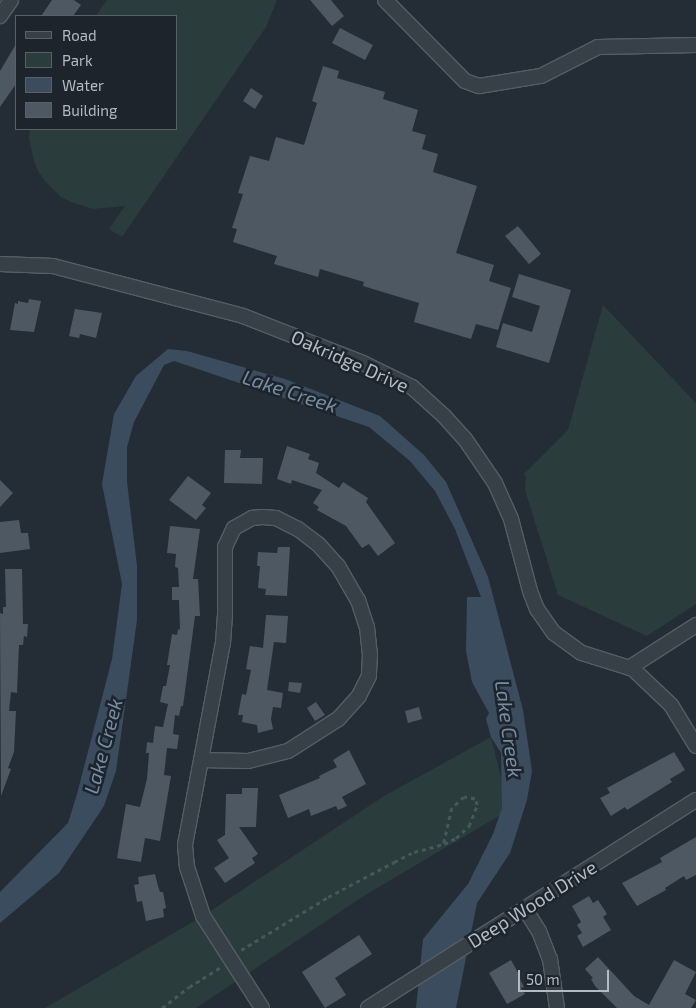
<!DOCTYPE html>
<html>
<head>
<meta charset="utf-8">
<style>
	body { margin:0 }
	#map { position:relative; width:696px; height:1008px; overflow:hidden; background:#242d36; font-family:"Exo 2",sans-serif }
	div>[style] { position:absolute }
	.green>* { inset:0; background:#2a3c3b }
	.water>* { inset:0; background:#3b4c5e }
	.building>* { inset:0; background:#4d5862 }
	.path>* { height:2.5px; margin-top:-1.25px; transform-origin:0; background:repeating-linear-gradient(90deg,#485859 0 4px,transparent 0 8px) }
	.roads { filter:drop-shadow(1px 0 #555d65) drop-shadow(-1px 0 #555d65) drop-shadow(0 1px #555d65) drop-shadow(0 -1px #555d65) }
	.minor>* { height:14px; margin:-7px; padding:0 7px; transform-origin:7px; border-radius:7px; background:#373f47 }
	span { translate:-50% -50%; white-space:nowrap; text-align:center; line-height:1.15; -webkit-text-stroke:5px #1d242c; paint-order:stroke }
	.street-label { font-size:19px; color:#b2bac3 }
	.water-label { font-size:20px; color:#768da3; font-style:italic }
	.legend { position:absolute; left:15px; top:15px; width:162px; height:115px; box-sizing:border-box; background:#1d242c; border:1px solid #596068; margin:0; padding:6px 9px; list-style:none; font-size:15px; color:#b2bac3 }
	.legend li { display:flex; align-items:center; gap:10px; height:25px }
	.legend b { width:25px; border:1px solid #596068 }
	.scale { position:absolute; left:518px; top:970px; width:91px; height:22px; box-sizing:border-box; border:2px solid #b2bac3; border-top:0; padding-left:6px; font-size:15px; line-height:18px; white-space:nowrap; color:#b2bac3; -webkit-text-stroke:4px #1d242c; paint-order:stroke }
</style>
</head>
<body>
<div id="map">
	<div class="green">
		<i style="clip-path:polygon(107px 0,277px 0,266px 27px,122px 237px,109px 229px,125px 206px,93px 209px,71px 202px,61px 197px,45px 181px,38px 171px,34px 161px,29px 138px,30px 129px,176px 129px,176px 16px,96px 16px)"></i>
		<i style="clip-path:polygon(603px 305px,696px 403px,696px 604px,647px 636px,558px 595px,525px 490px,526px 476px,524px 474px,568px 430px)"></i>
		<i style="clip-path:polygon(491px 737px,509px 810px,362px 897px,196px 1008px,45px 1008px,203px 916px,384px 796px)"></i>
	</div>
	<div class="water">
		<i style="clip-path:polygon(168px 349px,187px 351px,285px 379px,380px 416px,424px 455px,446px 482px,488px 577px,523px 710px,532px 771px,527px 800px,510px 853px,477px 903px,456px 1008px,416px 1008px,423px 939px,468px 884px,493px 834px,502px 808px,501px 753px,491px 737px,486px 719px,489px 713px,472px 682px,466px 651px,467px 597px,481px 597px,455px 529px,435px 491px,410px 461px,369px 427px,174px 361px,164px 365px,134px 422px,127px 447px,127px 482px,137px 566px,137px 620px,116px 771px,104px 806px,59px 873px,0 923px,0 892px,68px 823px,77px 794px,112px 659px,122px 584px,102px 484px,114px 414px,136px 376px)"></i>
	</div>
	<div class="building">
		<i style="clip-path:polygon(52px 0,74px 0,81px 5px,73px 16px,41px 16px)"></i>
		<i style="clip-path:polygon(310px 0,331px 0,344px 16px,332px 26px)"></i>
		<i style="clip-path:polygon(340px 28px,373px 45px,365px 60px,332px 43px)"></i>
		<i style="clip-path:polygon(16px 44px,16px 84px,0 107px,0 71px)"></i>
		<i style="clip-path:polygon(323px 66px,339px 71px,337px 78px,385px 92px,383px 99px,418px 110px,412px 131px,426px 135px,422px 149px,438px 154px,433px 172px,477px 186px,456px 253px,494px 265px,489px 281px,511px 288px,498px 330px,476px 324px,471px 339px,414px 322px,419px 303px,363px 286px,364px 282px,320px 269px,318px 277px,274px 264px,277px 256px,233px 242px,237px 229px,232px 228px,243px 194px,238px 193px,250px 156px,269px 161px,276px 137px,304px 145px,317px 103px,312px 101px)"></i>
		<i style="clip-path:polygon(251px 88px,263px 96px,255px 109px,243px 101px)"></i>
		<i style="clip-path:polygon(518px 226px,541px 254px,529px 264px,505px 236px)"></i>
		<i style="clip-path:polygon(519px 274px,571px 290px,549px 363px,496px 347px,503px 323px,532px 332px,540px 306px,512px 297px)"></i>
		<i style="clip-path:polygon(29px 299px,41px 301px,34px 332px,10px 330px,15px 303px,18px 304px,18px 301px,28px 303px)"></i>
		<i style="clip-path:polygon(75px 309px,102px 313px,96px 338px,80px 334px,79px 338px,69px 336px)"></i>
		<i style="clip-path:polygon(287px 446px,310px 454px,308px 459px,319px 463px,316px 473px,339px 488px,343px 482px,368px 498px,366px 502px,395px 543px,378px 556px,369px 544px,362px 548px,346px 526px,317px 510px,319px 507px,313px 503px,322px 490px,292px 480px,291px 484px,277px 479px)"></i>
		<i style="clip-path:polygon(225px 450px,241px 450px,240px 458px,263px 458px,262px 484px,224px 483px)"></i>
		<i style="clip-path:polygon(188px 476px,211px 493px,202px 505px,206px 508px,196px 520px,169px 500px)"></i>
		<i style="clip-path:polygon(0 480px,13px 493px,0 507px)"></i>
		<i style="clip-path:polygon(19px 520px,21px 533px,28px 533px,30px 549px,0 553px,0 522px)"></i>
		<i style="clip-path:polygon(170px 526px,200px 529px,193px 579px,198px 579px,200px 616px,195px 616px,183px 706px,181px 706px,179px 716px,175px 715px,173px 734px,179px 735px,177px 749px,167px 748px,164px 775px,171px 776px,160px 841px,145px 838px,141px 862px,117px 858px,126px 804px,140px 807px,147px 779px,149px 753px,146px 753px,147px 742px,153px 743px,155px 726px,163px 727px,168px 704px,160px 702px,163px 686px,166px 686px,170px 665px,167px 665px,172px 634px,177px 635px,178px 629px,180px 630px,179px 600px,172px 600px,172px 587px,179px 587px,178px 568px,175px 567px,176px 554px,167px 553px)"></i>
		<i style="clip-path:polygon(278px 547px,290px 547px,287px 596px,265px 595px,266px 589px,258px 588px,260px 566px,257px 566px,258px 552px,277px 553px)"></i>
		<i style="clip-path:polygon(5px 569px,22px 569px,23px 624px,28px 624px,27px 637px,24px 636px,23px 645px,19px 645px,17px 693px,11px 692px,9px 711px,16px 711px,14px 752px,8px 768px,11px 769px,1px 796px,0 613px,3px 614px,3px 607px,6px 607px)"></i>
		<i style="clip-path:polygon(266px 615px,288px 616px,286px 643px,274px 642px,267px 690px,283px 693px,281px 708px,273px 707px,271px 719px,273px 729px,258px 733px,257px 725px,242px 722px,243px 715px,238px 715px,242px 694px,246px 695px,251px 670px,246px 669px,250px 646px,263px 648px)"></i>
		<i style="clip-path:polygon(289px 682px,302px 683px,300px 693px,288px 691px)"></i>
		<i style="clip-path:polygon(316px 702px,325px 715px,315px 721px,307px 708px)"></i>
		<i style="clip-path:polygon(419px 707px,422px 719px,408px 723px,405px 711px)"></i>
		<i style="clip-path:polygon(349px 750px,366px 784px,342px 797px,347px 806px,338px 810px,336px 806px,311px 816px,309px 809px,288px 818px,279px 795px,320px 778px,319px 776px,337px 767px,333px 760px)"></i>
		<i style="clip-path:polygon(674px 752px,685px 770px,670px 779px,672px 782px,627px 810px,625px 807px,611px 816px,600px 798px,610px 793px,607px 788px)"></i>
		<i style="clip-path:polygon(242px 788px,258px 788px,256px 827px,239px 827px,258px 854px,252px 858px,255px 863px,225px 883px,214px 868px,229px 858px,217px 840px,225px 835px,226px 794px,242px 794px)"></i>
		<i style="clip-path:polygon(696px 837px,696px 875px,686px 880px,684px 876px,665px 888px,666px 890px,637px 906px,622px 883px,662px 862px,660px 858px)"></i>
		<i style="clip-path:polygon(155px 874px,158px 886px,160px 892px,163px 892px,166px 908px,163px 909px,164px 917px,146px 921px,142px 901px,137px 902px,134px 885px,139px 884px,138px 877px)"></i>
		<i style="clip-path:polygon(589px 896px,593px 903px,598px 900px,607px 914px,603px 917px,611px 930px,583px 947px,577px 936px,582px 933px,577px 925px,581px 922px,572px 906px)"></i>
		<i style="clip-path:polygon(359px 935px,372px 954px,335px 978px,346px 995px,325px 1008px,302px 972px)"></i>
		<i style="clip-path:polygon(598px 957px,634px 996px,649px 1005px,674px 960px,696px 972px,685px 994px,696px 1000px,691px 1008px,617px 1008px,595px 986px,591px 979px,593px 978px,585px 969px)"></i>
		<i style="clip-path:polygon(511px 960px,520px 976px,519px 977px,524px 987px,521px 988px,525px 994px,507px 1004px,489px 973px)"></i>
	</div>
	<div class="path">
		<i style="left:241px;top:950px;width:102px;rotate:-31.3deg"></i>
		<i style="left:328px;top:897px;width:75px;rotate:-27.9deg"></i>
		<i style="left:394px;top:862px;width:22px;rotate:-27deg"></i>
		<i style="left:414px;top:852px;width:31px;rotate:-15deg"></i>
		<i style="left:444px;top:844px;width:13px;rotate:-27deg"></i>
		<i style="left:456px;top:838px;width:18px;rotate:-43deg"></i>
		<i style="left:469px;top:826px;width:22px;rotate:-69deg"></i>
		<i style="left:477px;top:805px;width:6px;rotate:-108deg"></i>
		<i style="left:475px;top:799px;width:11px;rotate:-170deg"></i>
		<i style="left:464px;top:797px;width:16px;rotate:137deg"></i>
		<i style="left:452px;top:808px;width:37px;rotate:103deg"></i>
		<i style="left:162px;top:1008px;width:34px;rotate:-38deg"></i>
		<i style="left:189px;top:987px;width:39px;rotate:-32deg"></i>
	</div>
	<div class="roads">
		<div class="minor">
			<i style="left:385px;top:0;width:114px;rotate:45.4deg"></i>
			<i style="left:465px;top:81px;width:15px;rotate:20deg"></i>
			<i style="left:479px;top:86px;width:63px;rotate:-9.2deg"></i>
			<i style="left:541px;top:76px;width:64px;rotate:-27deg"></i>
			<i style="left:598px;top:47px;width:98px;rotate:-1.2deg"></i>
			<i style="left:0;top:16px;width:19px;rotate:-55deg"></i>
			<i style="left:0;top:264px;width:53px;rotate:2.2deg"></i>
			<i style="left:53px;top:266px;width:196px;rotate:14.7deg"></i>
			<i style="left:243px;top:316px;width:129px;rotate:21.4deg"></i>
			<i style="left:363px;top:363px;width:55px;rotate:26.1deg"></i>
			<i style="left:412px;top:387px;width:43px;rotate:42.2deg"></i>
			<i style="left:444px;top:416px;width:31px;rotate:48deg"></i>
			<i style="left:465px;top:439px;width:53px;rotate:55.7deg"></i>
			<i style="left:495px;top:483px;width:39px;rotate:66deg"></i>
			<i style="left:511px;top:519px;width:74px;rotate:75.2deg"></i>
			<i style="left:530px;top:591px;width:19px;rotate:69deg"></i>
			<i style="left:537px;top:609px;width:29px;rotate:55deg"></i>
			<i style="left:554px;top:633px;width:34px;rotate:36deg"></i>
			<i style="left:582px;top:653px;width:53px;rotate:17.4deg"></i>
			<i style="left:633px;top:669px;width:52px;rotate:43.5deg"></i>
			<i style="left:671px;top:705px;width:48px;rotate:58.6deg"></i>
			<i style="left:262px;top:517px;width:14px;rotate:4deg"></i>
			<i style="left:276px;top:518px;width:25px;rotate:27deg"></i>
			<i style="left:298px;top:529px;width:25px;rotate:37deg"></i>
			<i style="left:318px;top:544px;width:30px;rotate:48deg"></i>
			<i style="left:338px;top:566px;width:39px;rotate:60deg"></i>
			<i style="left:358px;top:600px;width:28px;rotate:72deg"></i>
			<i style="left:367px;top:627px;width:27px;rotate:84deg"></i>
			<i style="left:370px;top:654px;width:22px;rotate:93deg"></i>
			<i style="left:369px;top:676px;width:22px;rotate:117deg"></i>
			<i style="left:359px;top:696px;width:31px;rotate:132deg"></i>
			<i style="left:338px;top:719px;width:59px;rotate:147.4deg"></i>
			<i style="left:288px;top:751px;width:41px;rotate:166deg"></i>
			<i style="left:248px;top:761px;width:47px;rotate:-178.8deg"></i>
			<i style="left:201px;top:760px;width:119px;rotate:-79.4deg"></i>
			<i style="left:223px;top:643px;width:29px;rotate:-86deg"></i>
			<i style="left:225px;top:614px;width:67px;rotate:-90deg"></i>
			<i style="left:225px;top:547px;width:21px;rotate:-65deg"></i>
			<i style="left:234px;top:528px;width:21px;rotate:-29deg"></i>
			<i style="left:252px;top:518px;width:10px;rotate:-6deg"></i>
			<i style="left:629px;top:668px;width:80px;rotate:-32.7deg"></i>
			<i style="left:201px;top:760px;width:86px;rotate:100.7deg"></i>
			<i style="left:185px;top:845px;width:22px;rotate:85deg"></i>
			<i style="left:187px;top:867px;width:52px;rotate:71.9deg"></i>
			<i style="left:203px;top:916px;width:109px;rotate:57.3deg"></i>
			<i style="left:525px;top:909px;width:26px;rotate:58deg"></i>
			<i style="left:539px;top:931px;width:30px;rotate:69deg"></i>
			<i style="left:550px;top:959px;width:49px;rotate:81.9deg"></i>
			<i style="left:368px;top:1008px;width:388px;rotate:-32.4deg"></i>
		</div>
	</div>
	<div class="street-label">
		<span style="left:350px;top:361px;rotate:24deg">Oakridge Drive</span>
		<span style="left:532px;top:904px;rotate:-32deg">Deep Wood Drive</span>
	</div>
	<div class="water-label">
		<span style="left:290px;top:391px;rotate:18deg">Lake Creek</span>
		<span style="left:509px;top:729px;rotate:82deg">Lake Creek</span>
		<span style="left:103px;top:746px;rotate:-75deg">Lake Creek</span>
	</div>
	<ul class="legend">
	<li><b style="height:6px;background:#373f47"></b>Road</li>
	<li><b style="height:14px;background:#2a3c3b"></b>Park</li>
	<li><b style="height:14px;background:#3b4c5e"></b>Water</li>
	<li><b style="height:14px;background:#4d5862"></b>Building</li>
	</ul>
	<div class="scale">50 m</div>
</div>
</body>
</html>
